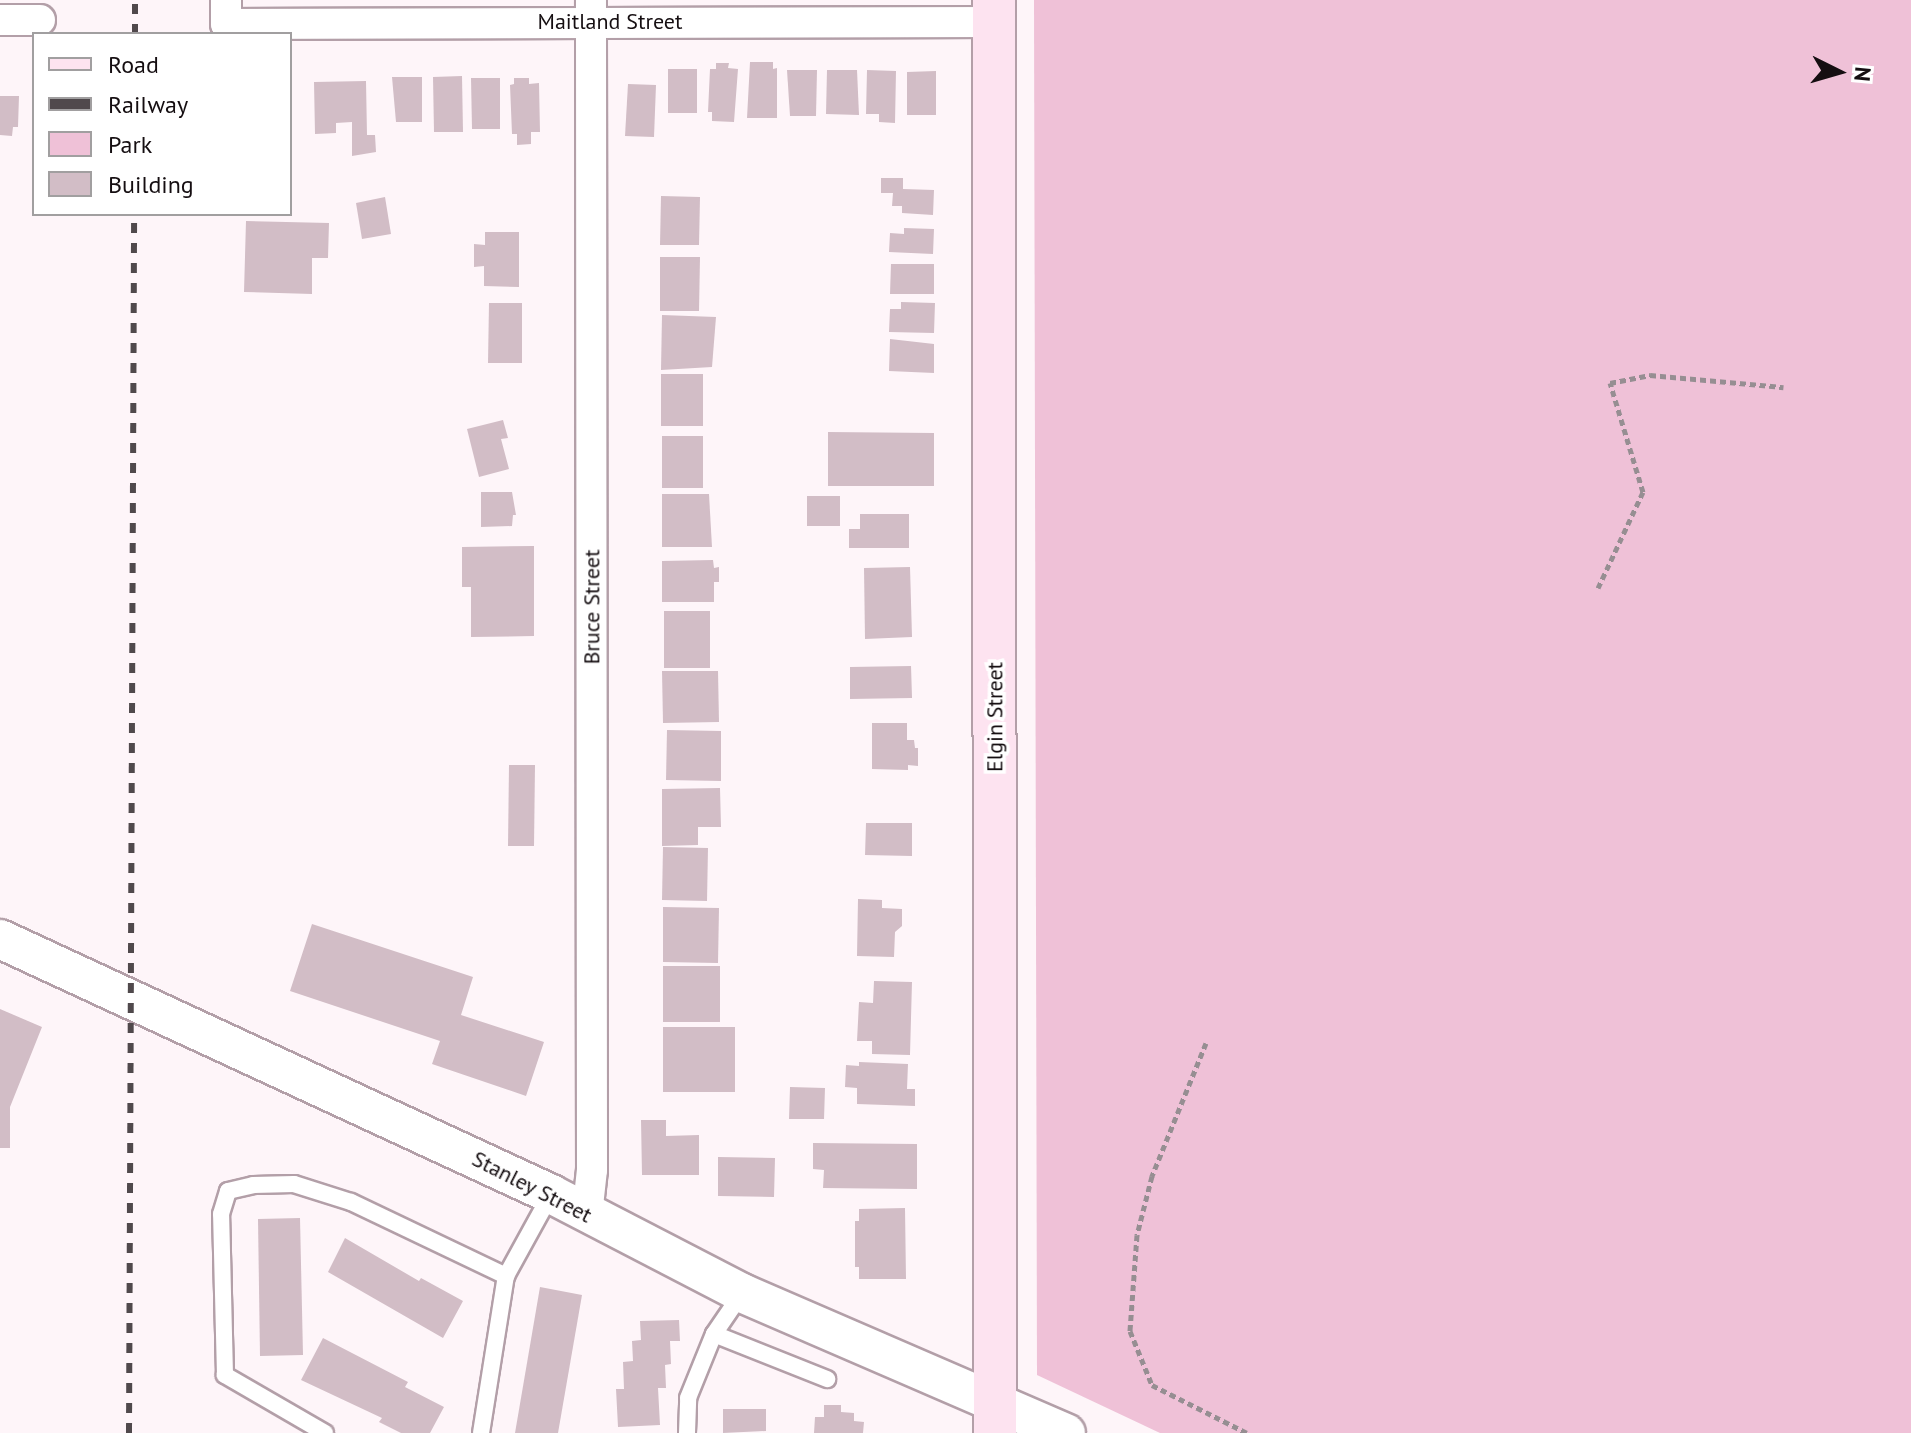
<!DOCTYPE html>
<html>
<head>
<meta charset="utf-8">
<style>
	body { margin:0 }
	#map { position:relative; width:1911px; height:1433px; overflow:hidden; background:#fef5f9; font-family:"PT Sans",sans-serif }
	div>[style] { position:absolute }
	.green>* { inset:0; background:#efc1d7 }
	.building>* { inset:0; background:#d2bdc6 }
	.path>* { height:5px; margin-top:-2.5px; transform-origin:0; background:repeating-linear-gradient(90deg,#968e92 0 6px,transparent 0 10px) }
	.roads { filter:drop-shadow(2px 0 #b39fa8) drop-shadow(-2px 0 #b39fa8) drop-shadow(0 2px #b39fa8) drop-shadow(0 -2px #b39fa8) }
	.service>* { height:16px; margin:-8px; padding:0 8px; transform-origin:8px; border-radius:8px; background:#fff }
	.minor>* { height:30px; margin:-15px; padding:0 15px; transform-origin:15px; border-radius:15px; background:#fff }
	.tertiary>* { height:38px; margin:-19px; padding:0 19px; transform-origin:19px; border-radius:19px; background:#fff }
	.secondary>* { height:42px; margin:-21px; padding:0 21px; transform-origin:21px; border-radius:21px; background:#fde3f0 }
	.rail>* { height:6px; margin-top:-3px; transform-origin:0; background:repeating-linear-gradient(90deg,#50494c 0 10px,transparent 0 20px) }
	span { translate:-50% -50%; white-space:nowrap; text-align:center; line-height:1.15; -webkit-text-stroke:7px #fff; paint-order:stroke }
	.street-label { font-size:22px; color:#150e11 }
	.legend { position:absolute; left:32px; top:32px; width:260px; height:184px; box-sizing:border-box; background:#fff; border:2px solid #a19fa0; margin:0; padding:10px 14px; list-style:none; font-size:24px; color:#150e11 }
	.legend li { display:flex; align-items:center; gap:16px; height:40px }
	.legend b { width:40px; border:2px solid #a19fa0 }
	.north { position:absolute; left:1799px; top:32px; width:80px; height:80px; -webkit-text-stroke:6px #fff; paint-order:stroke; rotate:95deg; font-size:22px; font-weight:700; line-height:32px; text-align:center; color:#150e11 }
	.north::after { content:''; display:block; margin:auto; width:28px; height:36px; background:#150e11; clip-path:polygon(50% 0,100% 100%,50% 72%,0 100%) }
</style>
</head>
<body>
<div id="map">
	<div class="green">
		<i style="clip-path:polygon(1034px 0,1911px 0,1911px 1433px,1160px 1433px,1037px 1375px)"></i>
	</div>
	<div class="building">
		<i style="clip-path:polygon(750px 62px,773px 62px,773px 69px,777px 68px,777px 118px,747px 118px)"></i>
		<i style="clip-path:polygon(716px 63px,729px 63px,728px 68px,738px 69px,734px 122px,712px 121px,712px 112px,708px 112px,710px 69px,716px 69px)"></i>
		<i style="clip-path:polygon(668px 69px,697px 69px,697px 113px,668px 113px)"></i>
		<i style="clip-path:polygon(787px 70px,817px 70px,816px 116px,790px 116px)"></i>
		<i style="clip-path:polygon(827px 70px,857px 70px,859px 115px,826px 114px)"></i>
		<i style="clip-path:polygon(867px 70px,896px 71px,895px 123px,879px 122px,879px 114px,866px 114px)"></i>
		<i style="clip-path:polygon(936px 71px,936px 115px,907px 115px,907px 72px)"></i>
		<i style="clip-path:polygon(462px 76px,463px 132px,434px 132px,433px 77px)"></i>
		<i style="clip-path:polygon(392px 77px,422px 77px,422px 122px,396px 122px)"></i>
		<i style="clip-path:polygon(471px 78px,500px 78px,500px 129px,472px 129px)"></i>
		<i style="clip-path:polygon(514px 78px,529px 78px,529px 84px,539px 83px,540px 132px,531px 132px,531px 144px,517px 145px,517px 134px,512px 134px,510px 85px,514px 84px)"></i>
		<i style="clip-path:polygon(366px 81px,367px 135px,375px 135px,376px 152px,352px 156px,352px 122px,336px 123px,336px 133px,315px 134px,314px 82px)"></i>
		<i style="clip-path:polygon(628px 84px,656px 85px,654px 137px,625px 136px)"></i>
		<i style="clip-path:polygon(0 96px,19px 96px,18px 127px,13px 127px,12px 136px,0 135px)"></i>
		<i style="clip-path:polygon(881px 178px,903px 178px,903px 189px,934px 190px,933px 215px,902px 213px,902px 206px,892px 206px,893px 193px,881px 193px)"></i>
		<i style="clip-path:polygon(661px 196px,700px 197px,699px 245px,660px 245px)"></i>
		<i style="clip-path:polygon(385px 197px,391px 234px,362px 239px,356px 203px)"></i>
		<i style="clip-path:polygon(246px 221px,329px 223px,328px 258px,312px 258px,312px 294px,244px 292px)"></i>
		<i style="clip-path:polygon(904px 228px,934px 229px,933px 254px,889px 252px,890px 233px,904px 234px)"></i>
		<i style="clip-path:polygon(485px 232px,519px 232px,519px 287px,484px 286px,484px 266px,474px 267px,474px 244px,485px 245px)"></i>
		<i style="clip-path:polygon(660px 257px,700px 257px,699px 311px,660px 311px)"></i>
		<i style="clip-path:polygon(891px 264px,934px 264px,934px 294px,890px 294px)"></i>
		<i style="clip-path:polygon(901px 302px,935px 303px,934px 333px,889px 332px,890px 309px,901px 309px)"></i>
		<i style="clip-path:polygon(489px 303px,522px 303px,522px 363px,488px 363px)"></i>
		<i style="clip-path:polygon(662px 315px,716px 317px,712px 367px,661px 370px)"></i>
		<i style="clip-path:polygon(890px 339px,934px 344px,934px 373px,889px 371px)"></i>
		<i style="clip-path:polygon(661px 374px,703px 374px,703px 426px,661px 426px)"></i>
		<i style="clip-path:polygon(503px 420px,508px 438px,501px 439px,509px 469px,479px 477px,467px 429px)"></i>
		<i style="clip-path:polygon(828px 432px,934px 433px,934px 486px,828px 486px)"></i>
		<i style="clip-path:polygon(662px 436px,703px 436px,703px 488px,662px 488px)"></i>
		<i style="clip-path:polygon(481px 492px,512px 492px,516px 515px,513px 515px,512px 526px,481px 527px)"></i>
		<i style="clip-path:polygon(662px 494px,709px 494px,712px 547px,662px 547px)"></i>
		<i style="clip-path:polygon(807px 496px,840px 496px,840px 526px,807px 526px)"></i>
		<i style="clip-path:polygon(860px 514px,909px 514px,909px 548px,849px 548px,849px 529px,860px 529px)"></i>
		<i style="clip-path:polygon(534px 546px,534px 636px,471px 637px,471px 587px,462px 587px,462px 547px)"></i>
		<i style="clip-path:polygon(713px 560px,714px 568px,719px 567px,719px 582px,714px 582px,714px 602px,662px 602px,662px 561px)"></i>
		<i style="clip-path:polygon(910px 567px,912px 637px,865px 639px,864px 568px)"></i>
		<i style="clip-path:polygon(664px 611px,710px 611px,710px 668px,664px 668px)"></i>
		<i style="clip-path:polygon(911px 666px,912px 698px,850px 699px,850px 667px)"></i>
		<i style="clip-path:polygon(662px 671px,718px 671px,719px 722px,663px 723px)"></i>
		<i style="clip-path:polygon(872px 723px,907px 723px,907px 740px,914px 740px,915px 748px,918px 748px,918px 766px,908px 765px,908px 770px,872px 769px)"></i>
		<i style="clip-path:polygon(667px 730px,721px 731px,721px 781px,666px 780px)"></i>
		<i style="clip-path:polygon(509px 765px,535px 765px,534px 846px,508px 846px)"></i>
		<i style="clip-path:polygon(720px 788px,721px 827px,698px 827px,698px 845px,662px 846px,662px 789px)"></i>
		<i style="clip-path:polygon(866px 823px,912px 823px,912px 856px,865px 855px)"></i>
		<i style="clip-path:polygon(663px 847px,708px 848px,707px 901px,662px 900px)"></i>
		<i style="clip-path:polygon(858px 899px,882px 900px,882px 908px,902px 909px,902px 926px,895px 932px,894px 957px,857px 956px)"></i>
		<i style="clip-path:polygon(663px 907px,719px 908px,718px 963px,663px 962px)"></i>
		<i style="clip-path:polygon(312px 924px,473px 977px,461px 1015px,544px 1042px,526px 1096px,432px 1064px,440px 1041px,290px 991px)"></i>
		<i style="clip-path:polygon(663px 966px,720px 966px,720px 1022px,663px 1022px)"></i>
		<i style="clip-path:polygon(874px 981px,912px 982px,910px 1055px,872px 1054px,872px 1041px,857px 1041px,859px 1002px,873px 1003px)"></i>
		<i style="clip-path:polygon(0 1009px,42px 1027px,10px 1107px,10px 1148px,0 1148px)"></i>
		<i style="clip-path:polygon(663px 1027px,735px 1027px,735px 1092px,663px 1092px)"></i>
		<i style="clip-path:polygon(859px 1062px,908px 1064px,907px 1089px,915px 1089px,915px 1106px,857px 1104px,857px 1088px,845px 1087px,846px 1065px,859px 1066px)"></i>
		<i style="clip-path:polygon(790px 1087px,825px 1088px,824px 1119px,789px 1119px)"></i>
		<i style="clip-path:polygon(641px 1120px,666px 1120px,666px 1136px,699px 1135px,699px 1175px,642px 1175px)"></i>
		<i style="clip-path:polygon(813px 1143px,917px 1144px,917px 1189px,823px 1188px,824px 1170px,813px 1169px)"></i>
		<i style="clip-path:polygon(718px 1157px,775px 1158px,774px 1197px,718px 1196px)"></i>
		<i style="clip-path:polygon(905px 1208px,906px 1279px,859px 1279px,859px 1267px,855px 1267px,855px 1221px,859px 1221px,859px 1209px)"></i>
		<i style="clip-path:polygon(300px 1218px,303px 1355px,260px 1356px,258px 1219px)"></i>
		<i style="clip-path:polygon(345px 1238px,419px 1281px,421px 1278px,463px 1301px,443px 1338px,328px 1272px)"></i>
		<i style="clip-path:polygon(540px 1287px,582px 1295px,558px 1433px,515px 1433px)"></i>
		<i style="clip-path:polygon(679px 1320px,680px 1341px,670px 1341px,671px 1364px,665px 1365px,666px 1388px,658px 1388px,660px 1425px,618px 1427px,616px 1389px,624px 1389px,623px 1362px,633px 1361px,632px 1341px,641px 1340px,640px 1321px)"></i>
		<i style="clip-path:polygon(323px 1338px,408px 1382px,405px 1387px,444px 1407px,430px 1433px,401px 1433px,379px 1422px,382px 1418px,301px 1380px)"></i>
		<i style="clip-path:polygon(824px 1405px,841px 1405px,841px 1412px,854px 1413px,854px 1421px,864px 1422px,863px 1433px,814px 1433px,815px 1417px,824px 1417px)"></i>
		<i style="clip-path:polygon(723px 1409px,766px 1409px,766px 1431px,723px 1433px)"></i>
	</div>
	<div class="path">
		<i style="left:1598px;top:588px;width:106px;rotate:-64.9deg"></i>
		<i style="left:1643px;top:492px;width:114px;rotate:-106.8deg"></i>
		<i style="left:1610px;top:383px;width:41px;rotate:-11.3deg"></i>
		<i style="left:1650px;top:375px;width:134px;rotate:5.2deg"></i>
		<i style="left:1206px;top:1043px;width:144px;rotate:112.1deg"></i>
		<i style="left:1152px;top:1176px;width:61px;rotate:104.3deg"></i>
		<i style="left:1137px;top:1235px;width:96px;rotate:94.2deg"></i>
		<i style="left:1130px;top:1331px;width:58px;rotate:67.8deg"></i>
		<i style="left:1152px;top:1385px;width:106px;rotate:26.8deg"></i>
	</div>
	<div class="roads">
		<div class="service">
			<i style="left:714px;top:1334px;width:122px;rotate:21.7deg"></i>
			<i style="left:325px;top:1433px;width:116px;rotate:-149.9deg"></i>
			<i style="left:225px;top:1375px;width:161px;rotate:-91.4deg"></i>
			<i style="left:221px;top:1214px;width:24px;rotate:-73deg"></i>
			<i style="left:228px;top:1191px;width:26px;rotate:-13deg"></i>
			<i style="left:253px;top:1185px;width:41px;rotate:-1.4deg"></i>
			<i style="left:294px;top:1184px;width:60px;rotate:17.5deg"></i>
			<i style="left:351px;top:1202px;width:172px;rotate:25.5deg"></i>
			<i style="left:481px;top:1433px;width:159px;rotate:-81deg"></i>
			<i style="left:506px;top:1276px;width:94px;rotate:-61.2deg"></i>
			<i style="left:687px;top:1433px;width:35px;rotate:-88deg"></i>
			<i style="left:688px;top:1398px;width:69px;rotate:-67.9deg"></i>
			<i style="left:714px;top:1334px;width:50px;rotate:-55.7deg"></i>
		</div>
		<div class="minor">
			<i style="left:226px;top:0;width:24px;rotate:90deg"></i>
			<i style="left:226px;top:24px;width:768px;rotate:-0.15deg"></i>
			<i style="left:0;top:20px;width:40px"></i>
			<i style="left:587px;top:1215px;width:45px;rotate:-83.7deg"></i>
			<i style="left:592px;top:1170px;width:1170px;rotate:-90.05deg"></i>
		</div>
		<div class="tertiary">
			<i style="left:0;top:939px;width:607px;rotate:24.83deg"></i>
			<i style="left:551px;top:1194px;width:215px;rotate:27.4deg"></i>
			<i style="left:742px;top:1293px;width:353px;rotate:23.4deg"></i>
		</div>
		<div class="secondary">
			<i style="left:994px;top:0;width:1433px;rotate:89.96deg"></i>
		</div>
	</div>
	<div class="rail">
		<i style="left:135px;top:34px;width:34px;rotate:-90deg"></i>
		<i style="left:129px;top:1433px;width:1219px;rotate:-89.76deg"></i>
	</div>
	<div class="street-label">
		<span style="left:610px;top:22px">Maitland Street</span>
		<span style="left:592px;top:607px;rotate:-90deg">Bruce Street</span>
		<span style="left:995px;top:717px;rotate:-90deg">Elgin Street</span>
		<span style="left:532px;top:1187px;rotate:27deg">Stanley Street</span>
	</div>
	<ul class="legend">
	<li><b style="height:10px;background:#fde3f0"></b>Road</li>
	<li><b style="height:10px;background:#50494c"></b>Railway</li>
	<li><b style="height:22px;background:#efc1d7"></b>Park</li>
	<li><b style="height:22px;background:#d2bdc6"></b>Building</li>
	</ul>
	<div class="north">N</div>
</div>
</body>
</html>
